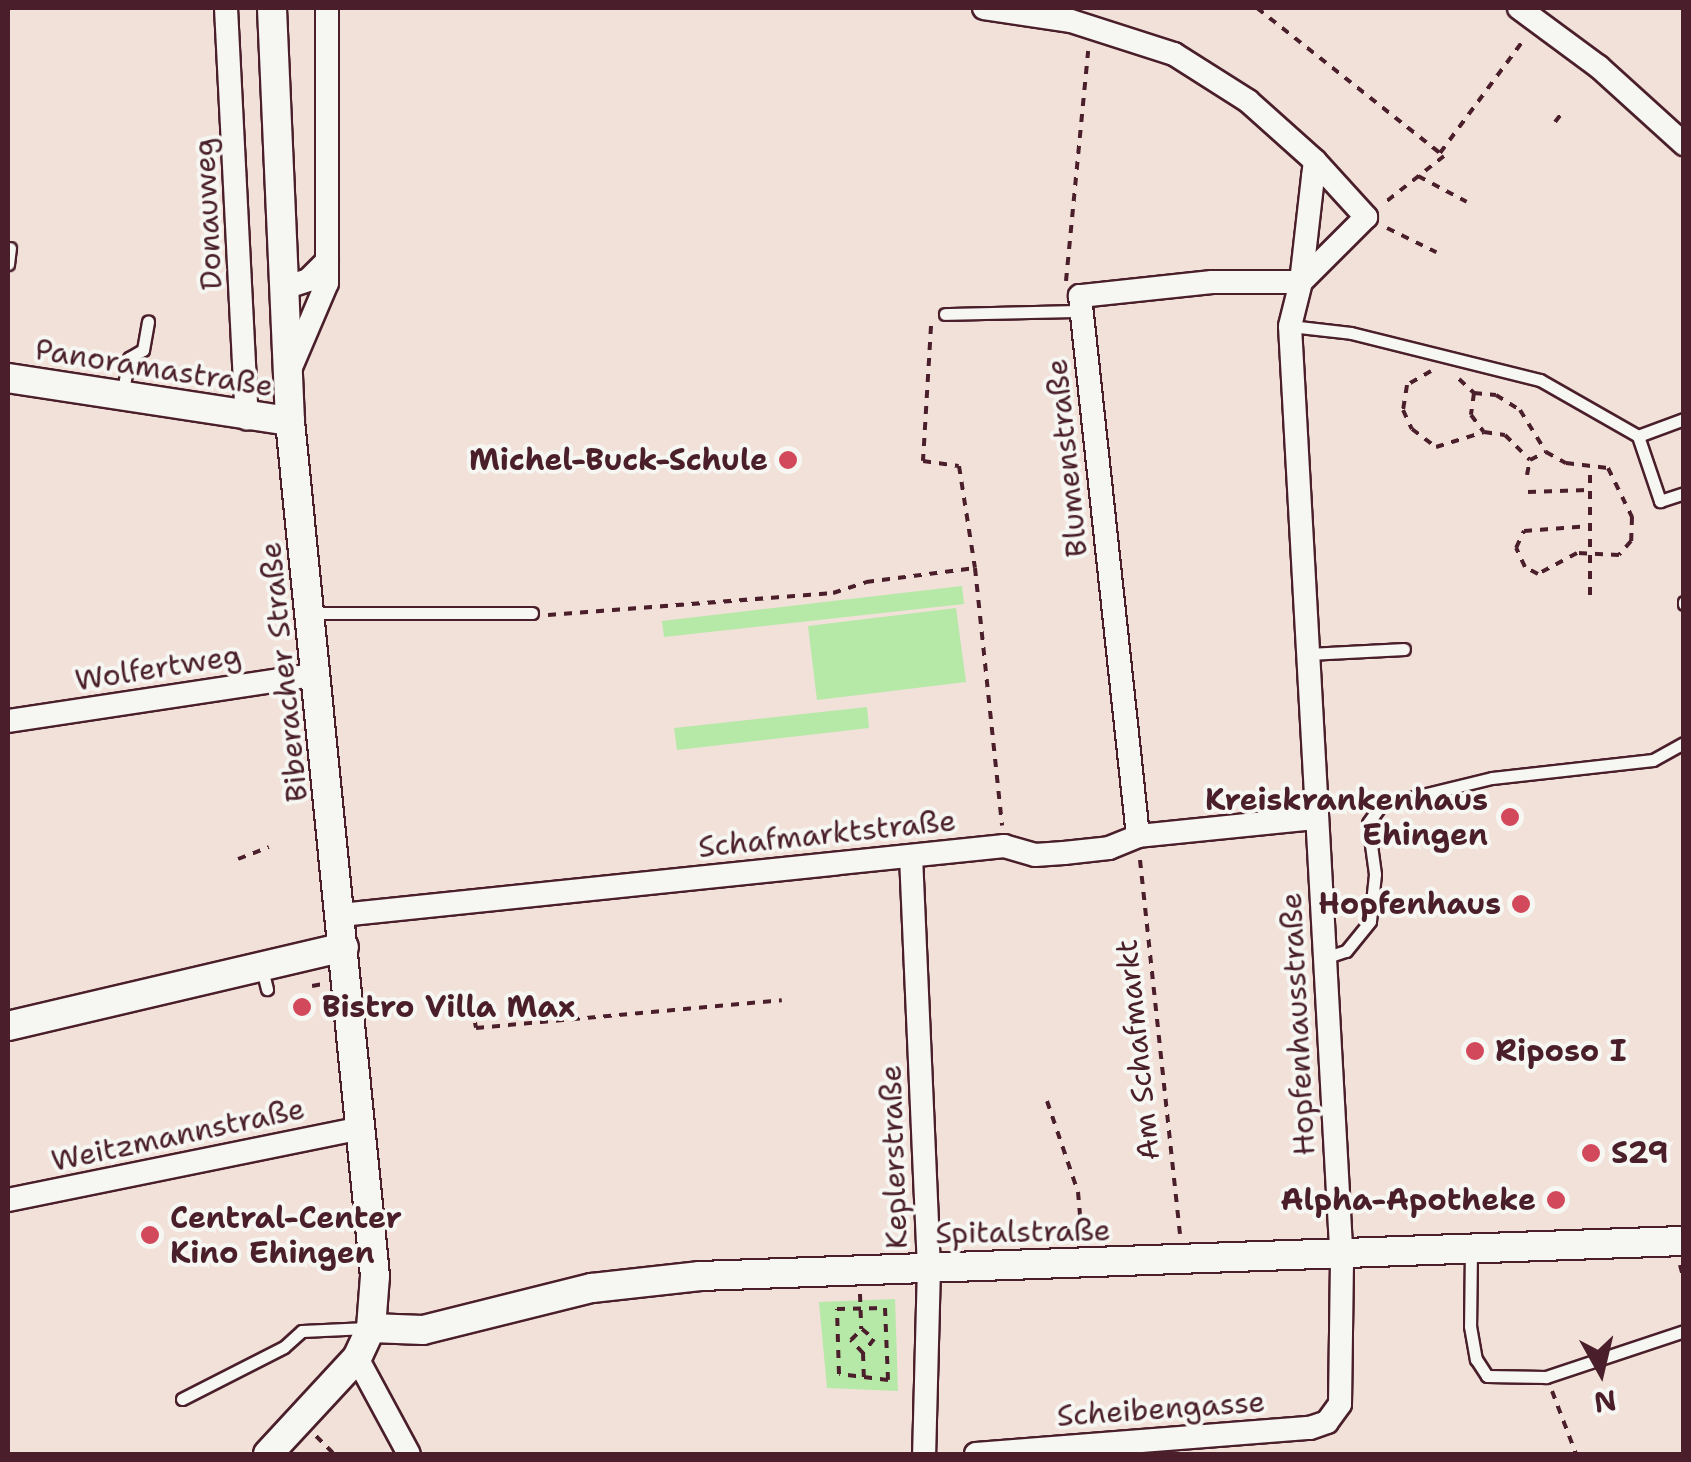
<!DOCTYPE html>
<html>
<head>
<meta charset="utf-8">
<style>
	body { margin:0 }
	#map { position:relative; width:1691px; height:1462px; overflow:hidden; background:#f2e1d9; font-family:"Shantell Sans",sans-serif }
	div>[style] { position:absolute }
	.green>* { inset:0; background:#b6e8a8 }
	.path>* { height:4px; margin-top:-2px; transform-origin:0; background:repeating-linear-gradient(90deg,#4a1f2b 0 8px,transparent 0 16px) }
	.roads { filter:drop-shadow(2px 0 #4a1f2b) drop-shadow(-2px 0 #4a1f2b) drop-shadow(0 2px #4a1f2b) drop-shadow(0 -2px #4a1f2b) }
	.service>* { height:11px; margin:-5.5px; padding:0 5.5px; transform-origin:5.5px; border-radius:5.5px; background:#f6f6f2 }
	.minor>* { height:22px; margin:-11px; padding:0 11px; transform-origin:11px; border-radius:11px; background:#f6f6f2 }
	.tertiary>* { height:28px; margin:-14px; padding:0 14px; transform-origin:14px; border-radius:14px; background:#f6f6f2 }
	.dots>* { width:28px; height:28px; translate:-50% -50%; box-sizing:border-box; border:5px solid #f6f6f2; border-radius:50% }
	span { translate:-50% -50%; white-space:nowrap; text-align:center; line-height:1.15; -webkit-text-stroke:8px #f6f6f2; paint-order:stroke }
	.street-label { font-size:30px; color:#4a1f2b }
	.poi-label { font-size:30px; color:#4a1f2b; font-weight:700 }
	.right { translate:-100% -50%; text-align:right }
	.left { translate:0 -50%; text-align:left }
	.frame { position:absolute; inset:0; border:10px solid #4a1f2b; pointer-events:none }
	.north { position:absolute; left:1551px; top:1322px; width:100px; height:100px; -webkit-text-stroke:8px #f6f6f2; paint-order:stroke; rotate:172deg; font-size:28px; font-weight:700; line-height:40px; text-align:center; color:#4a1f2b }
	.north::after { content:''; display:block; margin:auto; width:35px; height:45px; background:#4a1f2b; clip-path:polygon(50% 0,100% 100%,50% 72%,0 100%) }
</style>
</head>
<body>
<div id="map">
	<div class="green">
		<i style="clip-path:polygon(962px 586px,964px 604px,664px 637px,662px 621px)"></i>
		<i style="clip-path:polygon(956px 608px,966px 682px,817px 700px,808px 626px)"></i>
		<i style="clip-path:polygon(867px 707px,869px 728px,677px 750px,674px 728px)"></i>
		<i style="clip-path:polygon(895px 1299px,898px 1391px,827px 1388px,819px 1302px)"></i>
	</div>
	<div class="path">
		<i style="left:1257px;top:8px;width:238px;rotate:38.4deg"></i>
		<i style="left:1444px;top:156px;width:78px;rotate:141.8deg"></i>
		<i style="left:1555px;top:122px;width:11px;rotate:-52deg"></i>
		<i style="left:1440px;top:153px;width:139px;rotate:-53.5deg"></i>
		<i style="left:1418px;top:176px;width:55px;rotate:28deg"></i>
		<i style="left:1387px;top:228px;width:55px;rotate:26.1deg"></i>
		<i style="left:1066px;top:281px;width:231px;rotate:-84.5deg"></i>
		<i style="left:931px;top:326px;width:135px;rotate:93.4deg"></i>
		<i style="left:923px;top:461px;width:36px;rotate:8deg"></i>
		<i style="left:959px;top:466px;width:103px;rotate:81.1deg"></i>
		<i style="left:1431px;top:371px;width:28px;rotate:150deg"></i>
		<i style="left:1407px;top:385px;width:25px;rotate:99deg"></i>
		<i style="left:1403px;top:410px;width:21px;rotate:65deg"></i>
		<i style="left:1412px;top:429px;width:30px;rotate:37deg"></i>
		<i style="left:1436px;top:447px;width:50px;rotate:-17.4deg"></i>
		<i style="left:1459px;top:379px;width:21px;rotate:43deg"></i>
		<i style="left:1474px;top:393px;width:22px;rotate:5deg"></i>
		<i style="left:1496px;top:395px;width:28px;rotate:32deg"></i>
		<i style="left:1520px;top:410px;width:49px;rotate:58.2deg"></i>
		<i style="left:1546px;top:452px;width:23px;rotate:29deg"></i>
		<i style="left:1566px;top:463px;width:42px;rotate:6.8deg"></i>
		<i style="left:1608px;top:468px;width:55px;rotate:63.9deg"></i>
		<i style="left:1632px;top:517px;width:24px;rotate:92deg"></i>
		<i style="left:1631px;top:541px;width:18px;rotate:131deg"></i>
		<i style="left:1619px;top:555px;width:42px;rotate:-177.3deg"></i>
		<i style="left:1577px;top:553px;width:44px;rotate:151.7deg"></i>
		<i style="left:1538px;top:574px;width:15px;rotate:-152deg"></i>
		<i style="left:1525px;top:567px;width:21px;rotate:-115deg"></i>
		<i style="left:1516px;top:548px;width:19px;rotate:-65deg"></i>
		<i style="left:1524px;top:531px;width:66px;rotate:-4.3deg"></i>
		<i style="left:1474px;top:393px;width:22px;rotate:98deg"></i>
		<i style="left:1471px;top:415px;width:21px;rotate:53deg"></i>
		<i style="left:1484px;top:432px;width:21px;rotate:8deg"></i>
		<i style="left:1505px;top:435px;width:35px;rotate:45deg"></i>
		<i style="left:1527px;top:475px;width:15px;rotate:-79deg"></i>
		<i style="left:1530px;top:460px;width:18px;rotate:-27deg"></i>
		<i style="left:1528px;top:492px;width:60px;rotate:-1.9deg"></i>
		<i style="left:1590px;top:595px;width:128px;rotate:-90deg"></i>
		<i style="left:548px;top:615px;width:286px;rotate:-4.4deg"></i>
		<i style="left:833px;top:593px;width:35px;rotate:-18deg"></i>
		<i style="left:866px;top:582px;width:110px;rotate:-7.3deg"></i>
		<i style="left:975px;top:568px;width:259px;rotate:84deg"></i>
		<i style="left:238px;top:859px;width:33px;rotate:-21deg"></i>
		<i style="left:1140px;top:860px;width:376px;rotate:83.9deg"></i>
		<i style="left:312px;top:986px;width:11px;rotate:-10deg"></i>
		<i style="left:472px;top:1007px;width:21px;rotate:79deg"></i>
		<i style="left:476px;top:1028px;width:307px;rotate:-5.2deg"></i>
		<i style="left:1047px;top:1101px;width:96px;rotate:71.2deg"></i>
		<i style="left:1078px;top:1192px;width:46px;rotate:85deg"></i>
		<i style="left:1680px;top:1265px;width:16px;rotate:75deg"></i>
		<i style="left:860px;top:1294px;width:35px;rotate:88deg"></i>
		<i style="left:885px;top:1308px;width:72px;rotate:87.6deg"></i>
		<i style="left:888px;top:1380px;width:49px;rotate:-173deg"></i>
		<i style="left:839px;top:1374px;width:65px;rotate:-91.8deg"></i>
		<i style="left:837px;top:1309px;width:48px;rotate:-1.2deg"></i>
		<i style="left:863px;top:1353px;width:18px;rotate:-133deg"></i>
		<i style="left:851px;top:1340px;width:16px;rotate:-45deg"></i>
		<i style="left:862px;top:1329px;width:16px;rotate:40deg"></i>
		<i style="left:874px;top:1339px;width:18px;rotate:128deg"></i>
		<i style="left:863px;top:1353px;width:25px;rotate:88deg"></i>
		<i style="left:1552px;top:1391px;width:67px;rotate:69.1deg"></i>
		<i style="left:316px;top:1436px;width:25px;rotate:45deg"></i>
	</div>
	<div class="roads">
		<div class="service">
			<i style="left:8px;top:264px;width:16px;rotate:-83deg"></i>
			<i style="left:945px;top:314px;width:136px;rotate:-1.3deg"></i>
			<i style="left:1290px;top:326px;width:61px;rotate:6.5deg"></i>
			<i style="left:1351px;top:333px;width:195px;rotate:14deg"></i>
			<i style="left:1540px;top:380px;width:113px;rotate:29.7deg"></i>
			<i style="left:1638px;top:436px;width:49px;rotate:-20.3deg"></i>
			<i style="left:122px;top:395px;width:38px;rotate:-79deg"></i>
			<i style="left:129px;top:358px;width:16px;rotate:-30deg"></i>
			<i style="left:143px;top:350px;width:29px;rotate:-80deg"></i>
			<i style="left:1638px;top:436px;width:69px;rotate:71.3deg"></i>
			<i style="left:1660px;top:501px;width:25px;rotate:-18deg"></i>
			<i style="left:1684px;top:602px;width:2px;rotate:90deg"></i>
			<i style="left:311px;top:613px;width:221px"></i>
			<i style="left:1309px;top:654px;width:95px;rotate:-3deg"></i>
			<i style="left:1324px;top:958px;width:23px;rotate:-18deg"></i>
			<i style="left:1346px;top:951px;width:38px;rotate:-51deg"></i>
			<i style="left:1370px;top:921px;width:47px;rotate:-83.9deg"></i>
			<i style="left:1375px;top:874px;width:51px;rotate:-97.8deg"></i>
			<i style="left:1368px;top:823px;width:22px;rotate:-54deg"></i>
			<i style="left:1381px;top:805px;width:114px;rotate:-13.7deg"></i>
			<i style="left:1492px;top:778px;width:162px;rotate:-6.4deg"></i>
			<i style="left:1653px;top:760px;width:35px;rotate:-29deg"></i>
			<i style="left:261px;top:965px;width:25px;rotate:76deg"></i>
			<i style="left:1471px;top:1249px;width:77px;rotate:90.7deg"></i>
			<i style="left:1470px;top:1326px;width:34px;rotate:80deg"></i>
			<i style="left:1476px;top:1359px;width:20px;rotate:57deg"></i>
			<i style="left:1487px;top:1376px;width:59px;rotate:1deg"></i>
			<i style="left:1546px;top:1377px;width:145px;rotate:-18.4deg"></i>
			<i style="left:182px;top:1399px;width:114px;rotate:-27deg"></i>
			<i style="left:284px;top:1347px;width:24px;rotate:-42deg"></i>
			<i style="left:302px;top:1331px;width:65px;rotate:-2.6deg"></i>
		</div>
		<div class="minor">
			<i style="left:226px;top:8px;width:411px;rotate:87.1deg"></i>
			<i style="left:984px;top:8px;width:88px;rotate:8.5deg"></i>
			<i style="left:1071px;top:21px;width:108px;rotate:17.8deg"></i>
			<i style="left:1174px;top:54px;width:88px;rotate:32.4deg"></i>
			<i style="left:1248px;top:101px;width:90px;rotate:41.8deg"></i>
			<i style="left:1519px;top:8px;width:99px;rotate:36.4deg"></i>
			<i style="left:1599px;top:67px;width:115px;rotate:42.2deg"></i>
			<i style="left:1315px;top:161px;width:76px;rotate:47.7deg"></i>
			<i style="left:1366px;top:217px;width:92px;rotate:135deg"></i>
			<i style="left:1301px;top:282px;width:106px;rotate:-83.5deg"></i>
			<i style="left:1313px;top:177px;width:16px;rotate:-83deg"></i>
			<i style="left:284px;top:288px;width:25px;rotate:-18deg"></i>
			<i style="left:308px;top:280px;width:27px;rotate:-45deg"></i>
			<i style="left:289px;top:372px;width:97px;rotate:-66.9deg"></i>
			<i style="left:327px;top:283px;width:275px;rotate:-90deg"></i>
			<i style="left:8px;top:721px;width:313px;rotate:-8.6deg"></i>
			<i style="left:911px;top:856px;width:411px;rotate:87.5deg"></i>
			<i style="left:929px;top:1267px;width:187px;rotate:91.5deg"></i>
			<i style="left:341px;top:915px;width:667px;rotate:-5.94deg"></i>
			<i style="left:1004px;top:846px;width:32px;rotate:16deg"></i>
			<i style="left:1035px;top:855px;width:29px;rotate:-4deg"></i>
			<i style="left:1064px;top:853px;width:45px;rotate:-6.3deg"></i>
			<i style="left:1109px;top:848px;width:31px;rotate:-22deg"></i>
			<i style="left:1138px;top:836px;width:179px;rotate:-5.8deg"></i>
			<i style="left:8px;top:1200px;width:360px;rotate:-11.5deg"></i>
			<i style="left:357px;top:1358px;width:109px;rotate:61.6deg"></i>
			<i style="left:976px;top:1454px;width:335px;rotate:-4.5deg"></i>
			<i style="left:1310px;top:1428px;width:18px;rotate:-19deg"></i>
			<i style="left:1327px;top:1422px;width:22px;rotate:-54deg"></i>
			<i style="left:1340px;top:1404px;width:139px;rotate:-89.2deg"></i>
			<i style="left:1342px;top:1265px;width:940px;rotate:-93.17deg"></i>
			<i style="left:1290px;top:326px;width:45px;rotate:-76deg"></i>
			<i style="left:1301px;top:282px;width:89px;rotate:180deg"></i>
			<i style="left:1212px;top:282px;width:133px;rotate:173.9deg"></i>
			<i style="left:1080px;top:296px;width:543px;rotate:83.87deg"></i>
		</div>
		<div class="tertiary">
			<i style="left:8px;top:378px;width:285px;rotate:8.7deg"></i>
			<i style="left:8px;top:1026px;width:345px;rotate:-13.2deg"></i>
			<i style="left:371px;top:1328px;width:52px;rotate:2.2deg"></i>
			<i style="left:423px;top:1330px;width:174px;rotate:-14deg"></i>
			<i style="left:592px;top:1288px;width:109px;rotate:-6.3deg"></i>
			<i style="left:700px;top:1276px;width:985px;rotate:-2.04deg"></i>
			<i style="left:268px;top:1454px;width:131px;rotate:-47.2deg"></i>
			<i style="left:357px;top:1358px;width:33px;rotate:-65deg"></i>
			<i style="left:371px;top:1328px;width:52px;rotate:-85.6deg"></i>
			<i style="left:375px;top:1276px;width:859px;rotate:-95.68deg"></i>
			<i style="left:290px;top:421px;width:413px;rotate:-92.5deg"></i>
		</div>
	</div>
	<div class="dots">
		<i style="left:788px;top:460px;background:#d1495b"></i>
		<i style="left:1510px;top:817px;background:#d1495b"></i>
		<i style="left:1521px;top:904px;background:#d1495b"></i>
		<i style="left:302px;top:1007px;background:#d1495b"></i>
		<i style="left:1475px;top:1051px;background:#d1495b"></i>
		<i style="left:1591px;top:1153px;background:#d1495b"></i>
		<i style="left:1556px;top:1200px;background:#d1495b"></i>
		<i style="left:150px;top:1235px;background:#d1495b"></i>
	</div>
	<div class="street-label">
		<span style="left:208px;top:214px;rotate:-93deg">Donauweg</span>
		<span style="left:154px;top:368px;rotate:9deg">Panoramastraße</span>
		<span style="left:1067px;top:458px;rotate:-96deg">Blumenstraße</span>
		<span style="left:158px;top:668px;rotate:-9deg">Wolfertweg</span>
		<span style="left:284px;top:672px;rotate:-96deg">Biberacher Straße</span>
		<span style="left:827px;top:834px;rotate:-6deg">Schafmarktstraße</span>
		<span style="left:1298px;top:1024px;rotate:-93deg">Hopfenhausstraße</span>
		<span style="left:1138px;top:1050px;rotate:-96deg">Am Schafmarkt</span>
		<span style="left:178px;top:1135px;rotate:-12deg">Weitzmannstraße</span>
		<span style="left:894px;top:1157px;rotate:-92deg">Keplerstraße</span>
		<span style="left:1023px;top:1232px;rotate:-1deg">Spitalstraße</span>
		<span style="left:1161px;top:1409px;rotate:-4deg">Scheibengasse</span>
	</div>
	<div class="poi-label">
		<span class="right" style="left:768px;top:460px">Michel-Buck-Schule</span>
		<span class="right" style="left:1488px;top:817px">Kreiskrankenhaus<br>Ehingen</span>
		<span class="right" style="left:1501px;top:904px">Hopfenhaus</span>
		<span class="left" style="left:322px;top:1007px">Bistro Villa Max</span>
		<span class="left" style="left:1495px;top:1051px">Riposo I</span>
		<span class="left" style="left:1611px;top:1153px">S29</span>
		<span class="right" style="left:1536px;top:1200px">Alpha-Apotheke</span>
		<span class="left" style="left:170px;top:1235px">Central-Center<br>Kino Ehingen</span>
	</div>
	<div class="frame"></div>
	<div class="north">N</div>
</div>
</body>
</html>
